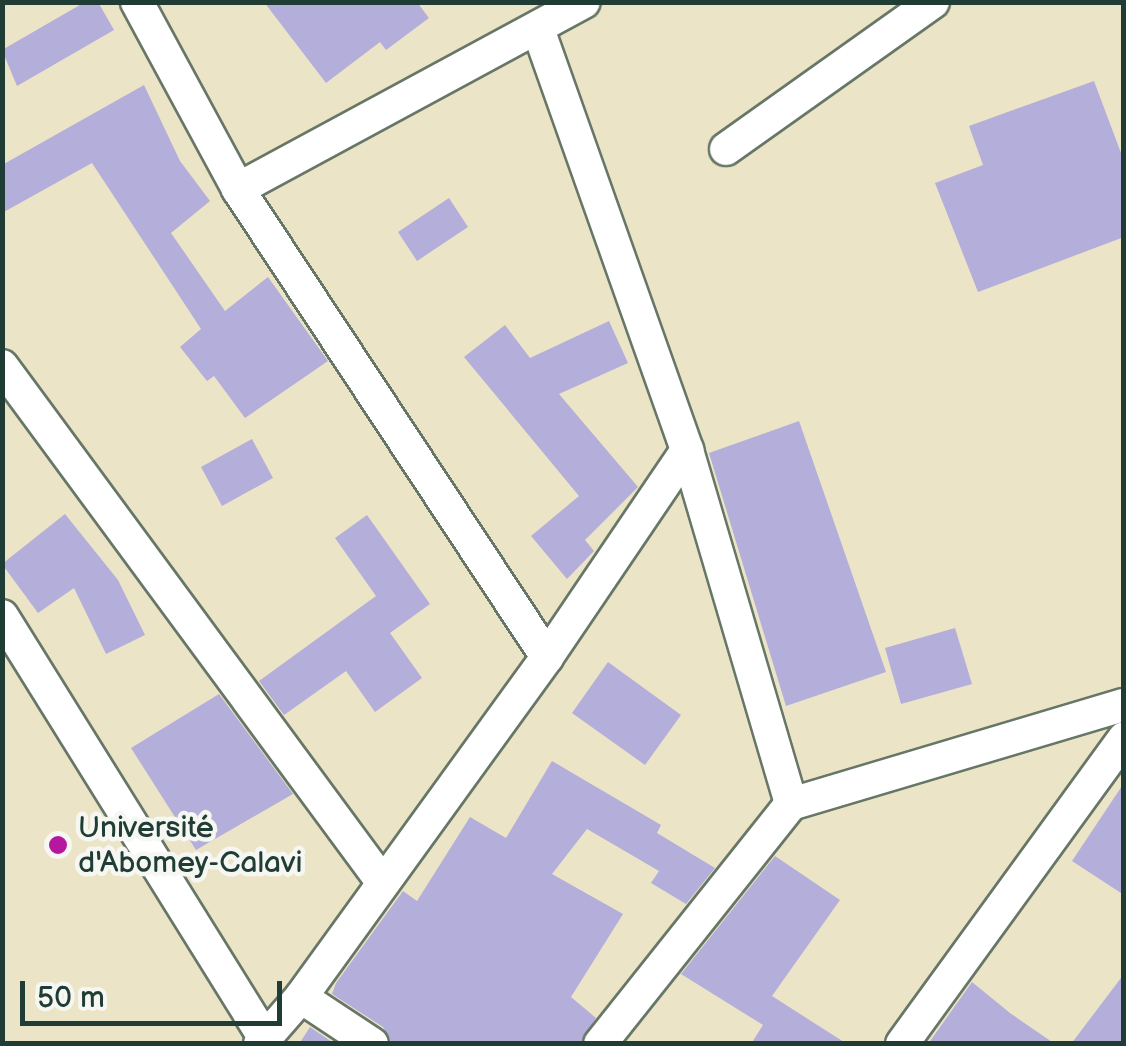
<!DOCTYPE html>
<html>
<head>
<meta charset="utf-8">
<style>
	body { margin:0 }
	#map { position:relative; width:1126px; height:1046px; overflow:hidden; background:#ece4c6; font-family:"Balsamiq Sans",sans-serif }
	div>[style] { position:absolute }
	.building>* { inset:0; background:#b4aedb }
	.roads { filter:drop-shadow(2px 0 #677767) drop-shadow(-2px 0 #677767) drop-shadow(0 2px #677767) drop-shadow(0 -2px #677767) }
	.minor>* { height:32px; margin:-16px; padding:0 16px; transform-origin:16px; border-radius:16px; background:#fff }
	.dots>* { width:28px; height:28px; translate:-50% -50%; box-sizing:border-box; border:5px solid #f6f6f2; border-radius:50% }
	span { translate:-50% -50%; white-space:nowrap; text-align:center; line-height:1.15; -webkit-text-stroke:9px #f6f6f2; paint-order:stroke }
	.poi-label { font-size:30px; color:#1f3d34 }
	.left { translate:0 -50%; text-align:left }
	.frame { position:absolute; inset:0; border:5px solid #1f3d34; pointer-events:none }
	.scale { position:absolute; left:20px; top:981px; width:262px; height:45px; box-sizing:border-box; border:5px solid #1f3d34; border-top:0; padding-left:12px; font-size:30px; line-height:35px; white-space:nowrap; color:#1f3d34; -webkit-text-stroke:8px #f6f6f2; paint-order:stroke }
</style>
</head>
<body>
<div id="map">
	<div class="building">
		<i style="clip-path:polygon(85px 2px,98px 2px,114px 30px,17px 86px,2px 50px)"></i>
		<i style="clip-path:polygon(264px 2px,417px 2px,429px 18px,386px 50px,380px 42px,326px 83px)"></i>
		<i style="clip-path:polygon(1094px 81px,1124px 161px,1124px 237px,978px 292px,935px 183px,983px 165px,969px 126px)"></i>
		<i style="clip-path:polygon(144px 85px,180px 161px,210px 201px,171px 233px,225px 311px,268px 277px,328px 361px,245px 418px,214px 376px,207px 381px,180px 347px,201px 329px,92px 163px,2px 213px,2px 165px)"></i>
		<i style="clip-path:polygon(449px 198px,468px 227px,417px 261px,398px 232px)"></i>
		<i style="clip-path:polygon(609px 321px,628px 363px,559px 394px,638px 487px,585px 540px,594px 551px,567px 579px,531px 536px,579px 496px,464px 357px,505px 325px,530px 358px)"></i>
		<i style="clip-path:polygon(799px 421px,886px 672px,786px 706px,709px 453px)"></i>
		<i style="clip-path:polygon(252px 439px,273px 478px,222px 506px,201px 467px)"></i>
		<i style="clip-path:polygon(65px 514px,118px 580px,145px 635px,106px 654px,74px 588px,38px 613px,2px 564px)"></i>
		<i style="clip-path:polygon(367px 515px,430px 604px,390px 633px,422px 678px,375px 712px,346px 671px,284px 715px,259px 681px,376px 596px,335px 538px)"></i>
		<i style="clip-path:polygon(955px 628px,972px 684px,901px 704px,885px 648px)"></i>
		<i style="clip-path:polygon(608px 662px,681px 715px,645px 765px,572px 713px)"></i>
		<i style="clip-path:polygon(219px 694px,293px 794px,196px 850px,131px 748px)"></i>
		<i style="clip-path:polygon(552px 761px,661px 825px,657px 833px,715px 868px,686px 904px,651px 883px,659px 871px,587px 829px,552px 874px,623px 914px,571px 997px,596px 1018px,580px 1044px,392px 1044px,383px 1027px,332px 994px,336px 983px,403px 891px,417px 901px,470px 817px,506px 838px)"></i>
		<i style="clip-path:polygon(1124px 783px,1124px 895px,1072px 861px)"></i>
		<i style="clip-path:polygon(775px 856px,840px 900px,772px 996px,847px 1044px,751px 1044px,763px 1025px,681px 974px)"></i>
		<i style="clip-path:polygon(1124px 974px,1124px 1044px,1071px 1044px)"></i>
		<i style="clip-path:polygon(972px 982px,1010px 1013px,1055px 1044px,928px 1044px)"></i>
		<i style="clip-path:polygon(310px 1027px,335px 1044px,299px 1044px)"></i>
	</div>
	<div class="roads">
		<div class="minor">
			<i style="left:137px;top:2px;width:213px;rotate:61.6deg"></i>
			<i style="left:238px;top:189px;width:561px;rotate:56.56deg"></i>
			<i style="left:538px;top:29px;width:447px;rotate:70.5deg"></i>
			<i style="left:687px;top:450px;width:369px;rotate:73.6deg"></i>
			<i style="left:726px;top:149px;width:254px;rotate:-35.4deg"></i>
			<i style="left:238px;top:189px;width:393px;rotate:-28.4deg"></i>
			<i style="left:2px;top:366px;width:642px;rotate:53.61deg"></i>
			<i style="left:2px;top:616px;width:497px;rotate:58.1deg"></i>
			<i style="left:301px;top:997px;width:85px;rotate:33.5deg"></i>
			<i style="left:260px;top:1044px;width:62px;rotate:-48.9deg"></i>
			<i style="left:301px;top:997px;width:420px;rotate:-54.1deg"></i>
			<i style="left:547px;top:657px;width:250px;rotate:-55.9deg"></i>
			<i style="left:600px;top:1044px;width:307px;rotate:-51.5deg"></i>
			<i style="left:791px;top:804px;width:347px;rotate:-16.6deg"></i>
			<i style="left:902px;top:1044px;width:378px;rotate:-54deg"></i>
		</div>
	</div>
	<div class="dots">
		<i style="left:58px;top:845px;background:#b5179e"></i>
	</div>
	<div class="poi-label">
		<span class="left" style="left:78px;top:845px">Université<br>d'Abomey-Calavi</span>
	</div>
	<div class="frame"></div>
	<div class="scale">50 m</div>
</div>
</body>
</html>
